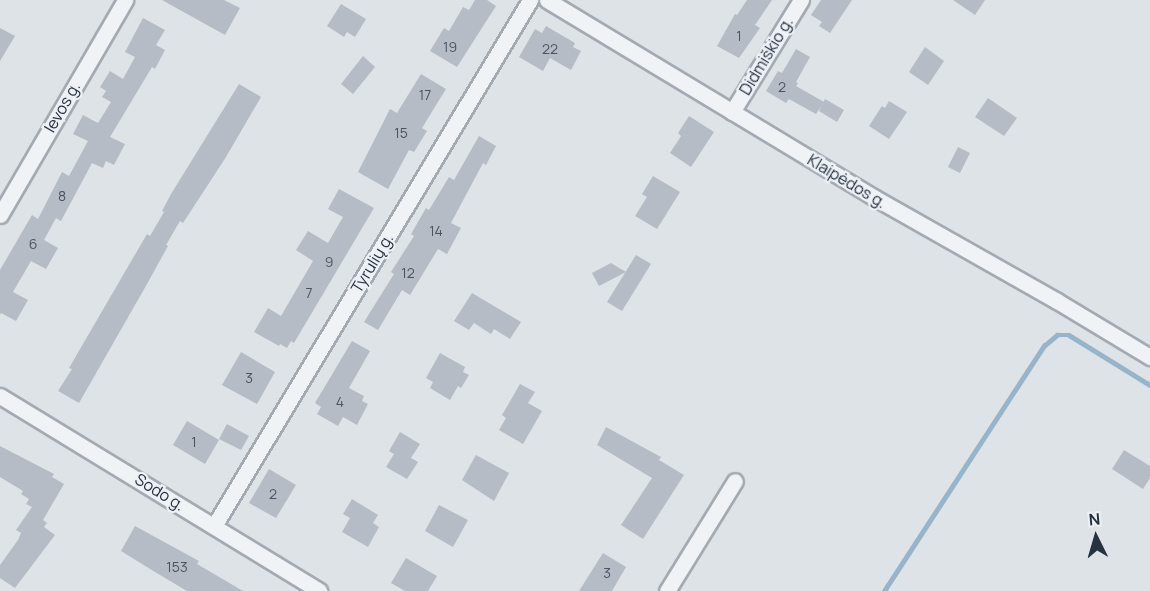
<!DOCTYPE html>
<html>
<head>
<meta charset="utf-8">
<style>
	body { margin:0 }
	#map { position:relative; width:1150px; height:591px; overflow:hidden; background:#dee3e8; font-family:Manrope,sans-serif }
	div>[style] { position:absolute }
	.stream>* { height:4.5px; margin:-2.25px; padding:0 2.25px; transform-origin:2.25px; border-radius:2.25px; background:#97b5ca }
	.building>* { inset:0; background:#b5bcc5 }
	.roads { filter:drop-shadow(2px 0 #a3aab2) drop-shadow(-2px 0 #a3aab2) drop-shadow(0 2px #a3aab2) drop-shadow(0 -2px #a3aab2) }
	.minor>* { height:15px; margin:-7.5px; padding:0 7.5px; transform-origin:7.5px; border-radius:7.5px; background:#f0f3f6 }
	span { translate:-50% -50%; white-space:nowrap; text-align:center; line-height:1.15; -webkit-text-stroke:4.5px #edf1f6; paint-order:stroke }
	.number-label { font-size:14px; color:#4a5460 }
	.number-label span { -webkit-text-stroke-width:0 }
	.street-label { font-size:16px; color:#26323f }
	.north { position:absolute; left:1066px; top:507px; width:60px; height:60px; -webkit-text-stroke:4px #edf1f6; paint-order:stroke; rotate:355deg; font-size:16px; font-weight:700; line-height:24px; text-align:center; color:#26323f }
	.north::after { content:''; display:block; margin:auto; width:21px; height:27px; background:#26323f; clip-path:polygon(50% 0,100% 100%,50% 72%,0 100%) }
</style>
</head>
<body>
<div id="map">
	<div class="stream">
		<i style="left:884px;top:591px;width:293px;rotate:-56.9deg"></i>
		<i style="left:1044px;top:346px;width:17px;rotate:-40deg"></i>
		<i style="left:1057px;top:335px;width:12px"></i>
		<i style="left:1069px;top:335px;width:95px;rotate:31.7deg"></i>
	</div>
	<div class="building">
		<i style="clip-path:polygon(162px 0,224px 0,240px 8px,225px 35px)"></i>
		<i style="clip-path:polygon(475px 0,487px 0,496px 6px,457px 67px,430px 51px,444px 28px,449px 31px,463px 7px,469px 10px)"></i>
		<i style="clip-path:polygon(747px 0,772px 0,755px 25px,760px 28px,739px 58px,717px 46px,735px 14px,737px 15px)"></i>
		<i style="clip-path:polygon(821px 0,852px 0,830px 33px,819px 26px,822px 22px,811px 15px)"></i>
		<i style="clip-path:polygon(953px 0,985px 0,975px 15px)"></i>
		<i style="clip-path:polygon(341px 4px,366px 19px,355px 37px,347px 32px,344px 37px,327px 26px)"></i>
		<i style="clip-path:polygon(143px 18px,165px 30px,156px 45px,165px 50px,155px 69px,152px 67px,110px 137px,125px 144px,114px 165px,106px 161px,103px 168px,92px 163px,61px 221px,56px 218px,44px 240px,58px 248px,46px 269px,31px 261px,13px 292px,28px 300px,16px 321px,1px 313px,0 315px,0 270px,32px 215px,38px 219px,62px 172px,69px 176px,88px 141px,73px 134px,83px 115px,98px 123px,111px 102px,102px 97px,106px 91px,100px 87px,110px 71px,123px 79px,135px 57px,125px 52px)"></i>
		<i style="clip-path:polygon(546px 26px,575px 43px,573px 47px,581px 51px,571px 70px,550px 58px,543px 71px,519px 57px,535px 29px,542px 33px)"></i>
		<i style="clip-path:polygon(0 28px,15px 36px,0 61px)"></i>
		<i style="clip-path:polygon(925px 47px,944px 61px,928px 85px,909px 72px)"></i>
		<i style="clip-path:polygon(796px 49px,810px 57px,796px 82px,798px 83px,796px 86px,824px 102px,816px 114px,789px 99px,786px 103px,766px 91px,778px 71px,782px 73px)"></i>
		<i style="clip-path:polygon(363px 56px,375px 67px,353px 94px,341px 84px)"></i>
		<i style="clip-path:polygon(421px 74px,446px 89px,422px 128px,427px 131px,414px 152px,409px 150px,388px 189px,358px 172px,390px 109px,397px 113px)"></i>
		<i style="clip-path:polygon(239px 84px,261px 97px,226px 157px,183px 223px,180px 221px,166px 245px,168px 246px,147px 284px,79px 403px,58px 391px,72px 369px,69px 368px,147px 234px,150px 236px,164px 212px,162px 211px,171px 194px)"></i>
		<i style="clip-path:polygon(988px 98px,1017px 118px,1004px 136px,975px 117px)"></i>
		<i style="clip-path:polygon(825px 99px,844px 110px,837px 122px,819px 111px)"></i>
		<i style="clip-path:polygon(889px 101px,907px 112px,889px 139px,869px 126px,882px 106px,885px 108px)"></i>
		<i style="clip-path:polygon(689px 116px,714px 132px,691px 167px,670px 153px,681px 136px,678px 133px)"></i>
		<i style="clip-path:polygon(479px 136px,496px 146px,486px 165px,483px 163px,451px 223px,461px 228px,447px 254px,438px 249px,410px 295px,402px 290px,378px 330px,364px 322px,394px 274px,391px 272px,414px 236px,411px 234px,426px 208px,429px 210px,449px 177px,454px 180px)"></i>
		<i style="clip-path:polygon(958px 147px,970px 153px,960px 173px,948px 167px)"></i>
		<i style="clip-path:polygon(653px 176px,680px 192px,657px 229px,635px 216px,647px 197px,642px 194px)"></i>
		<i style="clip-path:polygon(339px 189px,374px 208px,294px 343px,291px 341px,287px 348px,280px 344px,279px 346px,254px 332px,268px 308px,281px 316px,313px 261px,296px 250px,308px 231px,328px 243px,343px 217px,328px 209px)"></i>
		<i style="clip-path:polygon(636px 255px,651px 264px,622px 311px,607px 302px)"></i>
		<i style="clip-path:polygon(611px 263px,626px 272px,599px 286px,592px 273px)"></i>
		<i style="clip-path:polygon(472px 293px,521px 322px,510px 339px,494px 329px,491px 334px,474px 323px,469px 330px,454px 321px)"></i>
		<i style="clip-path:polygon(352px 341px,370px 351px,349px 388px,364px 396px,362px 401px,368px 404px,357px 425px,343px 417px,338px 426px,317px 414px,321px 407px,315px 403px)"></i>
		<i style="clip-path:polygon(241px 352px,275px 372px,257px 404px,222px 385px)"></i>
		<i style="clip-path:polygon(440px 353px,465px 367px,463px 372px,469px 375px,461px 388px,458px 386px,450px 400px,430px 388px,433px 382px,426px 378px)"></i>
		<i style="clip-path:polygon(520px 384px,535px 392px,528px 403px,542px 411px,523px 444px,499px 430px,506px 418px,502px 415px)"></i>
		<i style="clip-path:polygon(187px 421px,219px 440px,205px 464px,173px 445px)"></i>
		<i style="clip-path:polygon(227px 424px,249px 436px,241px 450px,219px 439px)"></i>
		<i style="clip-path:polygon(606px 427px,661px 457px,659px 460px,684px 475px,643px 539px,621px 525px,652px 478px,597px 445px)"></i>
		<i style="clip-path:polygon(400px 432px,420px 444px,411px 458px,418px 462px,407px 479px,386px 467px,394px 454px,389px 451px)"></i>
		<i style="clip-path:polygon(0 446px,54px 474px,52px 477px,64px 484px,43px 520px,47px 523px,44px 527px,55px 535px,15px 588px,0 578px,0 565px,18px 540px,21px 533px,16px 530px,32px 507px,26px 504px,29px 499px,21px 494px,23px 491px,0 477px)"></i>
		<i style="clip-path:polygon(1124px 450px,1150px 466px,1150px 478px,1143px 489px,1112px 469px)"></i>
		<i style="clip-path:polygon(476px 455px,509px 473px,494px 501px,462px 480px)"></i>
		<i style="clip-path:polygon(269px 469px,296px 485px,276px 518px,249px 503px)"></i>
		<i style="clip-path:polygon(352px 499px,378px 515px,373px 523px,379px 527px,368px 547px,342px 532px,350px 518px,343px 514px)"></i>
		<i style="clip-path:polygon(439px 505px,468px 520px,453px 547px,425px 531px)"></i>
		<i style="clip-path:polygon(135px 526px,199px 561px,197px 564px,243px 591px,187px 591px,155px 572px,121px 551px)"></i>
		<i style="clip-path:polygon(603px 553px,626px 567px,612px 591px,579px 591px)"></i>
		<i style="clip-path:polygon(406px 558px,437px 576px,428px 591px,405px 591px,391px 583px)"></i>
	</div>
	<div class="roads">
		<div class="minor">
			<i style="left:547px;top:0;width:383px;rotate:31.1deg"></i>
			<i style="left:875px;top:198px;width:209px;rotate:29.5deg"></i>
			<i style="left:1057px;top:301px;width:109px;rotate:31.1deg"></i>
			<i style="left:732px;top:112px;width:132px;rotate:-58.4deg"></i>
			<i style="left:0;top:215px;width:249px;rotate:-59.8deg"></i>
			<i style="left:0;top:396px;width:374px;rotate:31.4deg"></i>
			<i style="left:214px;top:526px;width:614px;rotate:-59deg"></i>
			<i style="left:667px;top:591px;width:129px;rotate:-58.3deg"></i>
		</div>
	</div>
	<div class="number-label">
		<span style="left:739px;top:36px">1</span>
		<span style="left:450px;top:47px">19</span>
		<span style="left:550px;top:49px">22</span>
		<span style="left:782px;top:87px">2</span>
		<span style="left:425px;top:95px">17</span>
		<span style="left:401px;top:133px">15</span>
		<span style="left:62px;top:196px">8</span>
		<span style="left:436px;top:231px">14</span>
		<span style="left:33px;top:244px">6</span>
		<span style="left:329px;top:262px">9</span>
		<span style="left:408px;top:273px">12</span>
		<span style="left:309px;top:293px">7</span>
		<span style="left:249px;top:378px">3</span>
		<span style="left:340px;top:402px">4</span>
		<span style="left:194px;top:442px">1</span>
		<span style="left:273px;top:494px">2</span>
		<span style="left:177px;top:567px">153</span>
		<span style="left:607px;top:573px">3</span>
	</div>
	<div class="street-label">
		<span style="left:766px;top:56px;rotate:-59deg">Didmiškio g.</span>
		<span style="left:62px;top:107px;rotate:-60deg">Ievos g.</span>
		<span style="left:847px;top:181px;rotate:31deg">Klaipėdos g.</span>
		<span style="left:372px;top:263px;rotate:-59deg">Tyrulių g.</span>
		<span style="left:160px;top:492px;rotate:32deg">Sodo g.</span>
	</div>
	<div class="north">N</div>
</div>
</body>
</html>
